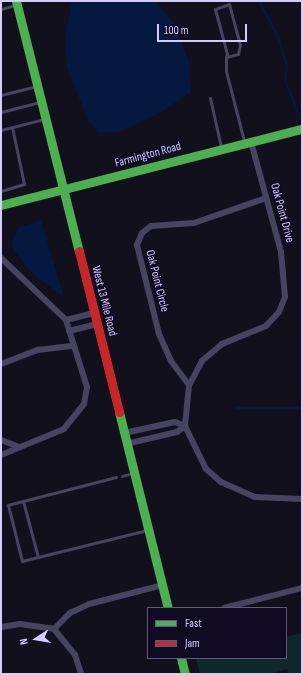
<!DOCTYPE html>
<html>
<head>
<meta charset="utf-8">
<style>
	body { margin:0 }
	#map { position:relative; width:303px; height:675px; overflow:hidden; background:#13101d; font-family:"Sofia Sans Condensed",sans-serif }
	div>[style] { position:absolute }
	.green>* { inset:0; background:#0f292b }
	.water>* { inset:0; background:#05183f }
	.stream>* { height:2px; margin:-1px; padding:0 1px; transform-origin:1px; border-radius:1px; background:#05183f }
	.lane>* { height:3px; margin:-1.5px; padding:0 1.5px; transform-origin:1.5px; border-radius:1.5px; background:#46445e }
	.street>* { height:6px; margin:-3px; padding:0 3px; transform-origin:3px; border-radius:3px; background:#46445e }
	.fast>* { height:9px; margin:-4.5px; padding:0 4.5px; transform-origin:4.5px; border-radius:4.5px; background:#4caf50 }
	.jam>* { height:9px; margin:-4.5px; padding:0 4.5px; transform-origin:4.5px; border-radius:4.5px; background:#c62828 }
	span { translate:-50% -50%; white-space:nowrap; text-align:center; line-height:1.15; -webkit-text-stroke:3px #100b22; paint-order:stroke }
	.street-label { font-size:12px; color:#d4ccff }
	.frame { position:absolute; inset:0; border:2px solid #d4ccff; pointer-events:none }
	.legend { position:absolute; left:147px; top:607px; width:140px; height:52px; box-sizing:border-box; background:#100b22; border:1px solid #5e587a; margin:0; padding:5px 7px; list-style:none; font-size:12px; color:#d4ccff }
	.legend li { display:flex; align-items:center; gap:8px; height:20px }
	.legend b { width:20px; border:1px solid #5e587a }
	.north { position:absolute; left:16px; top:619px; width:40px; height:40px; -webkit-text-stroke:3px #100b22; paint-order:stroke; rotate:258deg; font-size:11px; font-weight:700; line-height:16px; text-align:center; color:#d4ccff }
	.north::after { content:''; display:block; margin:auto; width:14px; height:18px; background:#d4ccff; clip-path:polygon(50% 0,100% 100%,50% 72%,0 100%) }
	.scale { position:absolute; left:157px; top:24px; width:90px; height:18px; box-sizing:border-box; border:2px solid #d4ccff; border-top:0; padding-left:5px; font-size:12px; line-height:14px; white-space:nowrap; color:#d4ccff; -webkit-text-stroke:3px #100b22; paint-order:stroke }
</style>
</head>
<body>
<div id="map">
	<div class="green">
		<i style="clip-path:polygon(302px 633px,302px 674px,289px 674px,287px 669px,270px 674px,200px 674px,196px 658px,286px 658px,286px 637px)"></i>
	</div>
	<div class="water">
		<i style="clip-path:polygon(72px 1px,155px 1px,176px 26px,189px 63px,191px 92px,161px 112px,120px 132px,98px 133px,88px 120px,67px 68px,65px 38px)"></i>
		<i style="clip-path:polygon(41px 220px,63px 294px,62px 296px,31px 272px,13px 249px,12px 242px,18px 228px)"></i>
	</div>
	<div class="stream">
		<i style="left:259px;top:1px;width:40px;rotate:62deg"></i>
		<i style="left:278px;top:36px;width:32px;rotate:74deg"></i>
		<i style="left:287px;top:67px;width:12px;rotate:99deg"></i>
		<i style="left:285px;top:79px;width:43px;rotate:69.4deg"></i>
		<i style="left:236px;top:408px;width:66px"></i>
	</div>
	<div class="lane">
		<i style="left:1px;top:9px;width:15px;rotate:-16deg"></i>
		<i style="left:226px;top:57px;width:12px;rotate:-14deg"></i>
		<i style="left:238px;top:54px;width:9px;rotate:-77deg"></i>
		<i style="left:240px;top:45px;width:42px;rotate:-105deg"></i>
		<i style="left:229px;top:4px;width:15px;rotate:160deg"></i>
		<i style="left:215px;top:9px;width:47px;rotate:75.1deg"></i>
		<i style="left:227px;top:54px;width:4px;rotate:104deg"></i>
		<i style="left:226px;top:58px;width:13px;rotate:90deg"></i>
		<i style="left:226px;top:71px;width:72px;rotate:75.6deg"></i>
		<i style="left:1px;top:95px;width:36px;rotate:-14deg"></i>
		<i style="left:210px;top:98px;width:50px;rotate:77.3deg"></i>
		<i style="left:1px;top:112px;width:40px;rotate:-14.4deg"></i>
		<i style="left:1px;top:130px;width:44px;rotate:-14.3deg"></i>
		<i style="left:1px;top:191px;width:24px;rotate:-17deg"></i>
		<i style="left:24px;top:184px;width:58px;rotate:-101.9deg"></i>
		<i style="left:122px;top:476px;width:11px;rotate:-15deg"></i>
		<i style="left:116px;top:477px;width:112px;rotate:165.5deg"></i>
		<i style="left:8px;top:505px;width:58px;rotate:76deg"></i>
		<i style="left:22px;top:561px;width:129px;rotate:-13.9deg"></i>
		<i style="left:23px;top:501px;width:58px;rotate:75deg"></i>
	</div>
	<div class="street">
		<i style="left:251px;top:142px;width:114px;rotate:74.7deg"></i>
		<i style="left:281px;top:252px;width:45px;rotate:84.9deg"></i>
		<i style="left:285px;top:297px;width:16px;rotate:112deg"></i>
		<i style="left:279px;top:312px;width:19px;rotate:133deg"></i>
		<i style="left:266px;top:326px;width:48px;rotate:157.8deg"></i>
		<i style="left:222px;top:344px;width:26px;rotate:140deg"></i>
		<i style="left:202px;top:361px;width:27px;rotate:118deg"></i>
		<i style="left:189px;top:385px;width:41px;rotate:95.6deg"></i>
		<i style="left:185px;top:426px;width:48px;rotate:64deg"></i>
		<i style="left:206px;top:469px;width:20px;rotate:41deg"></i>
		<i style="left:221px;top:482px;width:37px;rotate:24deg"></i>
		<i style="left:255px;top:497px;width:47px;rotate:2.4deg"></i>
		<i style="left:1px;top:258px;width:90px;rotate:43.6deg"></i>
		<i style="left:66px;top:320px;width:70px;rotate:72.6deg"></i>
		<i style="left:87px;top:387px;width:17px;rotate:100deg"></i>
		<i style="left:84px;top:404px;width:32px;rotate:129deg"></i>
		<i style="left:64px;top:429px;width:68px;rotate:157.6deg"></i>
		<i style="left:66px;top:320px;width:29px;rotate:-14deg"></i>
		<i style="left:69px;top:331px;width:29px;rotate:-14deg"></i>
		<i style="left:1px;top:364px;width:40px;rotate:-21deg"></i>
		<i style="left:38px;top:350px;width:35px;rotate:-7deg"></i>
		<i style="left:189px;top:385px;width:30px;rotate:-127deg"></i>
		<i style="left:171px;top:361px;width:30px;rotate:-114deg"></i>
		<i style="left:159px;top:334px;width:92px;rotate:-103.9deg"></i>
		<i style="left:137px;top:245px;width:13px;rotate:-67deg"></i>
		<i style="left:142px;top:233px;width:11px;rotate:-38deg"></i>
		<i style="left:151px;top:226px;width:43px;rotate:-4deg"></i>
		<i style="left:194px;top:223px;width:76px;rotate:-19.1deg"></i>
		<i style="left:124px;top:433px;width:52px;rotate:-12.2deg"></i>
		<i style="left:175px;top:422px;width:11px;rotate:22deg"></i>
		<i style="left:185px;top:426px;width:10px;rotate:143deg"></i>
		<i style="left:177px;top:432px;width:52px;rotate:166.8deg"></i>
		<i style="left:1px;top:440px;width:17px;rotate:21deg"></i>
		<i style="left:224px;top:608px;width:81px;rotate:-14.4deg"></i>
		<i style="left:1px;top:627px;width:19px;rotate:-9deg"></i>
		<i style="left:20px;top:624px;width:34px;rotate:8deg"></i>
		<i style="left:54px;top:629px;width:23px;rotate:-45deg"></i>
		<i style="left:70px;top:613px;width:21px;rotate:-25deg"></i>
		<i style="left:89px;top:604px;width:76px;rotate:-14.4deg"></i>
		<i style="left:54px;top:629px;width:33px;rotate:51deg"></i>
		<i style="left:75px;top:655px;width:20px;rotate:72deg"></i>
	</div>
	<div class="fast">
		<i style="left:16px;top:1px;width:258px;rotate:75.9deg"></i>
		<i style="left:1px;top:205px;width:310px;rotate:-14.2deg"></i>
		<i style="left:119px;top:412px;width:202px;rotate:76deg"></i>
		<i style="left:181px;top:658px;width:16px;rotate:76deg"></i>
	</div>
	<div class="jam">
		<i style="left:79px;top:251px;width:166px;rotate:76deg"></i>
	</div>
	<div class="street-label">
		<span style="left:148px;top:155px;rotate:-15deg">Farmington Road</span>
		<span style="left:282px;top:213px;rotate:75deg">Oak Point Drive</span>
		<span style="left:157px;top:281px;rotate:76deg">Oak Point Circle</span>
		<span style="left:104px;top:301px;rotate:76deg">West 13 Mile Road</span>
	</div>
	<div class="frame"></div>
	<ul class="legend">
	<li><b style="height:5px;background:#4caf50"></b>Fast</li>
	<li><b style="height:5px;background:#c62828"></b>Jam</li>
	</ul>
	<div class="north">N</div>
	<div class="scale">100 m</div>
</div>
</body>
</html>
